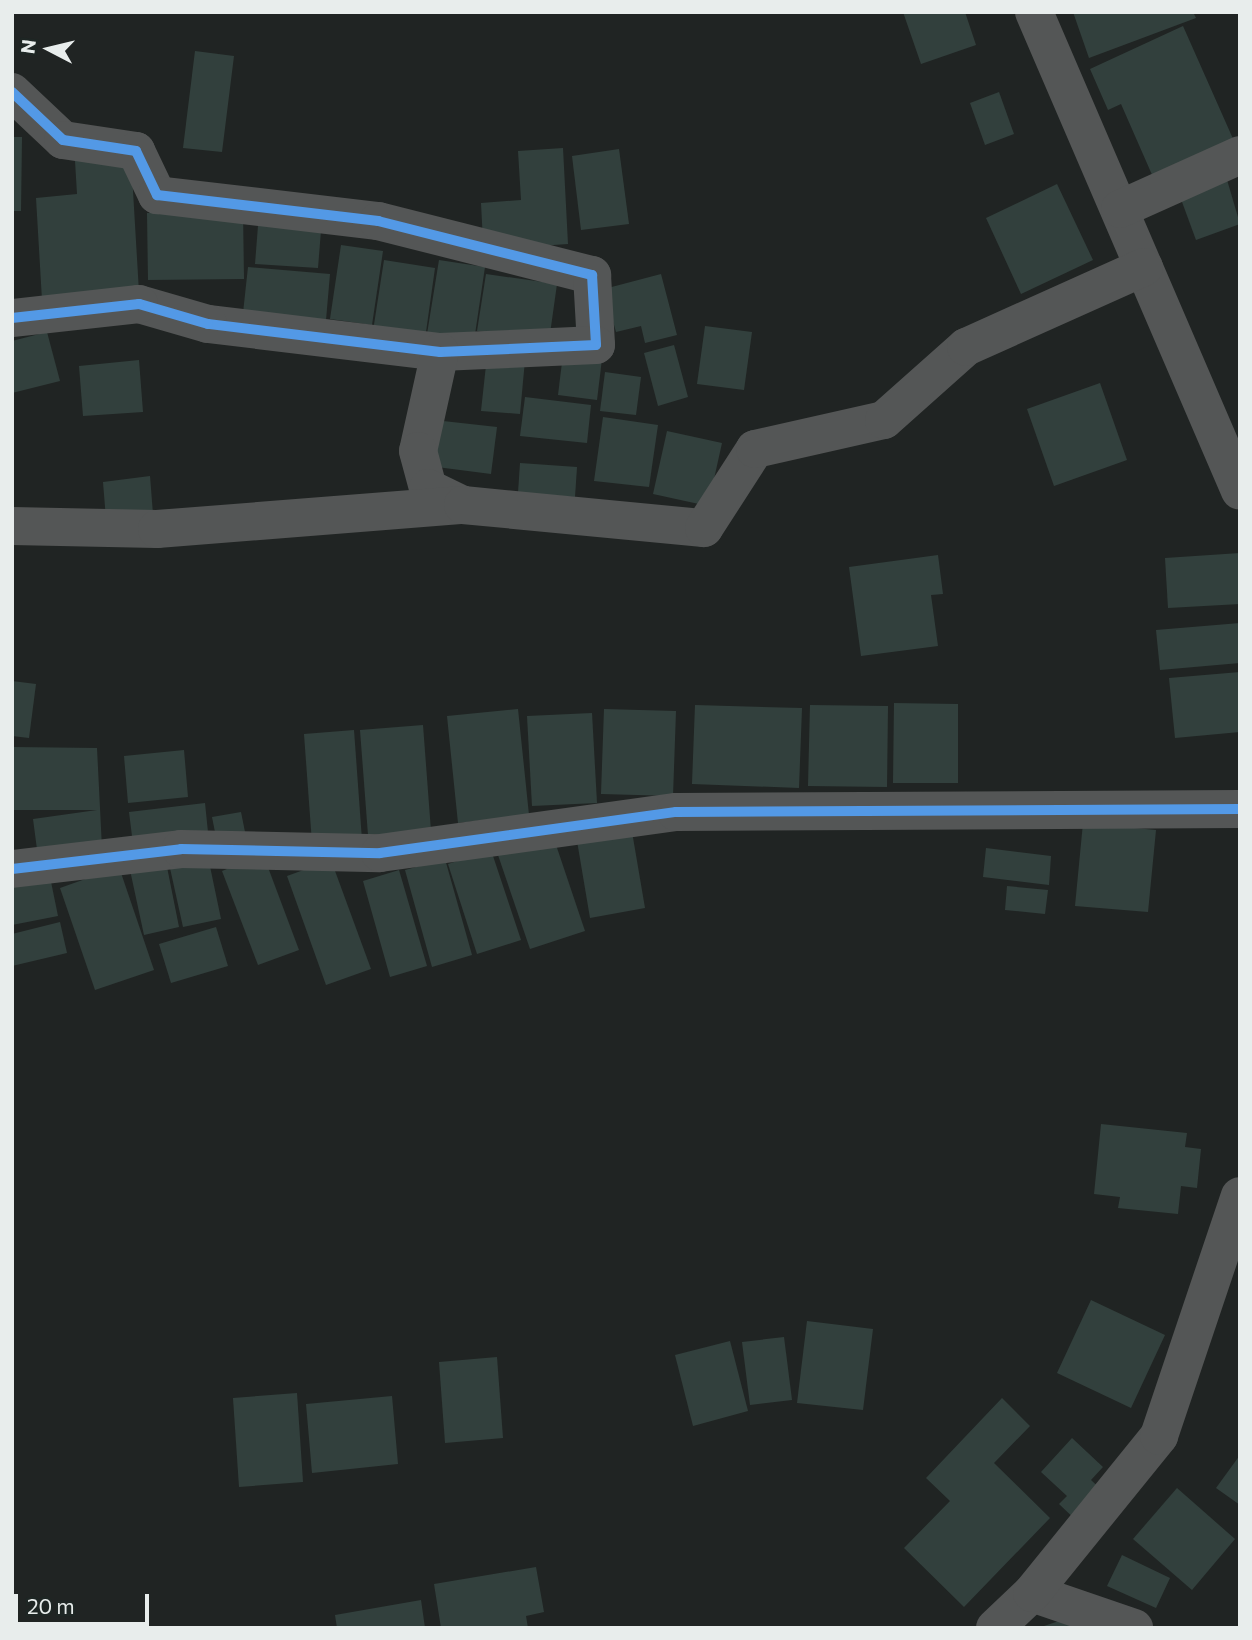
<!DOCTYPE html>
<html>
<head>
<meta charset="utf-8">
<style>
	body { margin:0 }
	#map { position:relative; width:1252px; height:1640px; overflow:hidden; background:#202423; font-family:Commissioner,sans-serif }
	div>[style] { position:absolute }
	.building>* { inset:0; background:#32403d }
	.street>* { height:38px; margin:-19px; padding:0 19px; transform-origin:19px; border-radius:19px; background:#545656 }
	.cycleway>* { height:10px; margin:-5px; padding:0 5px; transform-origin:5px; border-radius:5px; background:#5399e6 }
	span { translate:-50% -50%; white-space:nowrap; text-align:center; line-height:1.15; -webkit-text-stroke:5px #1e2624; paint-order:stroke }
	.frame { position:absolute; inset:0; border:14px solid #e8edec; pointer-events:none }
	.north { position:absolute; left:14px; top:14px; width:70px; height:70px; -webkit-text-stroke:5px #1e2624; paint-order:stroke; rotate:277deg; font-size:19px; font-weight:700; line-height:28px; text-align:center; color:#e8edec }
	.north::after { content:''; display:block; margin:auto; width:24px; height:32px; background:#e8edec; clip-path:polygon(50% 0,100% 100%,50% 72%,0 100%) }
	.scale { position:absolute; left:14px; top:1594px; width:135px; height:32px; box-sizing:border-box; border:4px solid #e8edec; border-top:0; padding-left:9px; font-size:21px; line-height:24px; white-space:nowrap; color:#e8edec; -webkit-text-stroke:5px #1e2624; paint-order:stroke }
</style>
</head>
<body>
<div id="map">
	<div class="building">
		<i style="clip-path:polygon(903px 12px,965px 12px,976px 45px,921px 64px)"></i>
		<i style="clip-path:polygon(1073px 12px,1193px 12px,1196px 18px,1089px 58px)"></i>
		<i style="clip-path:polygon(1183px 26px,1234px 141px,1153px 177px,1121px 104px,1108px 110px,1090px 69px)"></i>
		<i style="clip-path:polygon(195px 51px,234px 56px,222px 152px,183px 148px)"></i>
		<i style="clip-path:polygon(999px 92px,1014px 134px,985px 145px,970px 103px)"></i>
		<i style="clip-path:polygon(12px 137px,22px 137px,21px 211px,12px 211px)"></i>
		<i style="clip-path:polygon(563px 148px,568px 244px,524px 247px,483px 242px,481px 203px,521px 200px,518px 151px)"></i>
		<i style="clip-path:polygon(619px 149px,629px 224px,581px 230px,572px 156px)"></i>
		<i style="clip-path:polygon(131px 157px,139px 292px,42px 300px,36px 198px,77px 194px,75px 161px)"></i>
		<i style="clip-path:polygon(1225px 173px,1240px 224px,1196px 240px,1178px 191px)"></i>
		<i style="clip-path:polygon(1057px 184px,1093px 260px,1021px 294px,986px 218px)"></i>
		<i style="clip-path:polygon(243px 212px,244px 279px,148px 280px,147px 213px)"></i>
		<i style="clip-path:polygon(259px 213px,322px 218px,318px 268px,255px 264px)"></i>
		<i style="clip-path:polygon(341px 245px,383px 251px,372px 325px,330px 319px)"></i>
		<i style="clip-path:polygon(384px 260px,435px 268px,425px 339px,373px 331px)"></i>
		<i style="clip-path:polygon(439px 260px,485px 267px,474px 341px,427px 334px)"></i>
		<i style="clip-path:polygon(248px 267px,330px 274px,326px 320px,243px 313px)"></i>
		<i style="clip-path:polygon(486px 274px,557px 284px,549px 341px,477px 331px)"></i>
		<i style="clip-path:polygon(661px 274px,677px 335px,645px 343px,641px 326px,616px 332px,604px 289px)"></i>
		<i style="clip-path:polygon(705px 326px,752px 332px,744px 390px,697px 384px)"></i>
		<i style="clip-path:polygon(47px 332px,60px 381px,12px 393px,12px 341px)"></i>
		<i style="clip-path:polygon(674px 345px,688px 397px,658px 406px,644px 353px)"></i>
		<i style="clip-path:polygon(563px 354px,602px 359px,597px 400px,558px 395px)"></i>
		<i style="clip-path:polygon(487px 356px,525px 360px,520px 414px,481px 411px)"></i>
		<i style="clip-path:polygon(139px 360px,143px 412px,83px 416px,79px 366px)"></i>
		<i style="clip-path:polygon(605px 372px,641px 377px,636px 415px,600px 411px)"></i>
		<i style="clip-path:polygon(1100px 383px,1127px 460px,1054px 486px,1027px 409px)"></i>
		<i style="clip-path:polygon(525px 397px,591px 405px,587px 443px,520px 436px)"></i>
		<i style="clip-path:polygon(603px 417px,658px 425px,649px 487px,594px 481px)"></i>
		<i style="clip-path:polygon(434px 420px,497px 427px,491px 474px,429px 466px)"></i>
		<i style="clip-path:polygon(667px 431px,722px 443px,708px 506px,653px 494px)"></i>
		<i style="clip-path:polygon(520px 463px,577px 467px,575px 497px,518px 493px)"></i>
		<i style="clip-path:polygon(150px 476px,153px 514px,106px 519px,103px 482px)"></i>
		<i style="clip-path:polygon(1240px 553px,1240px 604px,1168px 608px,1165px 558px)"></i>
		<i style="clip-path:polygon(938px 555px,943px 594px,931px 595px,938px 646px,861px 656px,849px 567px)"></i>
		<i style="clip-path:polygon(1240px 623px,1240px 663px,1160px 670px,1156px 630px)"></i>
		<i style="clip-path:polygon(1240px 672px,1240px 732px,1175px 738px,1169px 678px)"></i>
		<i style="clip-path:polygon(12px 681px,36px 684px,29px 738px,12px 736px)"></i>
		<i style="clip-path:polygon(894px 703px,958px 704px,958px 783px,893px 783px)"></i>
		<i style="clip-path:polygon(695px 705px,802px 708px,799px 788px,692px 784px)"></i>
		<i style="clip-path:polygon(810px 705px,888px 706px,887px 787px,808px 786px)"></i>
		<i style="clip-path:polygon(518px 709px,529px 815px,458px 823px,447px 716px)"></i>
		<i style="clip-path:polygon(604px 709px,676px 711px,673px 796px,601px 794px)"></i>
		<i style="clip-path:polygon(592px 713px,597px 803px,532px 806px,527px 716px)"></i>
		<i style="clip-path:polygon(423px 725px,431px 831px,368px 835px,360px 730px)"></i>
		<i style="clip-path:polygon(354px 730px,362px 840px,312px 843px,304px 734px)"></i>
		<i style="clip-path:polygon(13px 747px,97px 748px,102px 848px,38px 857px,33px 819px,97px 810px,13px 810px)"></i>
		<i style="clip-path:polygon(184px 750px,188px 797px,128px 803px,124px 756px)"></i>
		<i style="clip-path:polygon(205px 803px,209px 842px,134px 852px,129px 812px)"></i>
		<i style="clip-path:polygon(241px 812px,247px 842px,218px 847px,212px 817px)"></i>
		<i style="clip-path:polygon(630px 820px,645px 908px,590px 918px,575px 829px)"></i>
		<i style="clip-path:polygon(1083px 823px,1156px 830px,1148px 912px,1075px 906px)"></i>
		<i style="clip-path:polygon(553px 836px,585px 931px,530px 949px,498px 855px)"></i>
		<i style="clip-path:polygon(986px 848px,1051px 856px,1049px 885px,983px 877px)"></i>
		<i style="clip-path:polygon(491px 850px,521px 940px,477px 954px,448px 864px)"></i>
		<i style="clip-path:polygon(207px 852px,221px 919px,183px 927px,168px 859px)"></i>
		<i style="clip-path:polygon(263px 854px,299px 950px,258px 965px,222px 871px)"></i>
		<i style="clip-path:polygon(445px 859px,472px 955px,432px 967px,405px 870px)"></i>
		<i style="clip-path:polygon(331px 860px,371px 969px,326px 985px,287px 876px)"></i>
		<i style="clip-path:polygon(166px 862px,179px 927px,144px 935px,130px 870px)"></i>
		<i style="clip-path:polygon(48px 867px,58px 916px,12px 925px,12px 874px)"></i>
		<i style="clip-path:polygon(119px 867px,154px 970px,95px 990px,60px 888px)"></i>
		<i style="clip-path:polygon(399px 870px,427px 966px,390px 977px,363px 881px)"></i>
		<i style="clip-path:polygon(1007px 886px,1048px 890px,1045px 914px,1005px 910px)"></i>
		<i style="clip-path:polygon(60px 922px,67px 953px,12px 966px,12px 934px)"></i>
		<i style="clip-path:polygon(216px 927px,228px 966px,171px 983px,159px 944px)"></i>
		<i style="clip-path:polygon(1101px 1124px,1187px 1133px,1185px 1147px,1201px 1149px,1197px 1188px,1181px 1186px,1178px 1214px,1118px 1208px,1120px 1197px,1094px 1194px)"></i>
		<i style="clip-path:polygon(1091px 1300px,1165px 1335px,1131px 1408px,1057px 1373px)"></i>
		<i style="clip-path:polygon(807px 1321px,873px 1329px,863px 1410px,797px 1403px)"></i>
		<i style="clip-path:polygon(784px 1337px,792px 1400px,750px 1405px,742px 1342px)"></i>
		<i style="clip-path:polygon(730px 1341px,748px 1411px,693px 1426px,675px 1355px)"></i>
		<i style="clip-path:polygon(497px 1357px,503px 1438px,445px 1443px,439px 1362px)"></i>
		<i style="clip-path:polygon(297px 1393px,303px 1482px,239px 1487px,233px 1398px)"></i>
		<i style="clip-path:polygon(392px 1396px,398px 1464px,312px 1473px,306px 1404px)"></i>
		<i style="clip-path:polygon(1002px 1398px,1030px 1426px,994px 1463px,1050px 1518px,964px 1607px,904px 1548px,950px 1501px,926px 1478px)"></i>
		<i style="clip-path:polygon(1072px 1438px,1103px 1467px,1091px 1480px,1107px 1495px,1080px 1524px,1059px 1504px,1067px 1496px,1041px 1472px)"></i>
		<i style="clip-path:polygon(1240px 1455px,1240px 1505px,1216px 1488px)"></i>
		<i style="clip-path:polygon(1177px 1488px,1235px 1539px,1192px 1590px,1133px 1539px)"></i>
		<i style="clip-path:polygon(1122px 1555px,1170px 1578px,1156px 1608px,1107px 1586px)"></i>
		<i style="clip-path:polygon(536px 1567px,544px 1612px,526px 1616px,528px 1628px,441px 1628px,434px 1584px)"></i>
		<i style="clip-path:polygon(421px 1600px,425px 1628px,337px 1628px,335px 1615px)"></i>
		<i style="clip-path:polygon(1059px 1621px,1093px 1628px,1038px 1628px)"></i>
	</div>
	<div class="street">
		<i style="left:1034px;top:12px;width:521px;rotate:66.73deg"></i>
		<i style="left:12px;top:92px;width:70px;rotate:43.3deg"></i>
		<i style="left:63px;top:140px;width:74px;rotate:8.6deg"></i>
		<i style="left:136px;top:151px;width:49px;rotate:64.5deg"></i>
		<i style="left:157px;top:195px;width:223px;rotate:6.7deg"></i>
		<i style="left:378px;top:221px;width:221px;rotate:14.2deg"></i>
		<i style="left:592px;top:275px;width:70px;rotate:86.7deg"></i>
		<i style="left:596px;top:345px;width:156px;rotate:177.4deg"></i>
		<i style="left:440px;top:352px;width:234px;rotate:-173.1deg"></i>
		<i style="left:208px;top:324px;width:72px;rotate:-163.8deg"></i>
		<i style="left:139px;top:304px;width:128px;rotate:173.7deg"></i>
		<i style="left:1120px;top:209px;width:132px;rotate:-24.2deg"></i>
		<i style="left:440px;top:352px;width:101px;rotate:102.5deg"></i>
		<i style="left:418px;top:451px;width:38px;rotate:75deg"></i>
		<i style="left:428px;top:488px;width:39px;rotate:26deg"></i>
		<i style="left:12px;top:526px;width:145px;rotate:1.2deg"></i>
		<i style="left:157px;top:529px;width:307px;rotate:-4.5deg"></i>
		<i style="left:463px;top:505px;width:242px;rotate:5.5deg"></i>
		<i style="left:704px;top:528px;width:94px;rotate:-57.2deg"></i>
		<i style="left:755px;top:449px;width:132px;rotate:-12.7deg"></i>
		<i style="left:884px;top:420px;width:110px;rotate:-41.7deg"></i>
		<i style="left:966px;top:347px;width:195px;rotate:-24.2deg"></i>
		<i style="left:12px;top:869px;width:170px;rotate:-6.7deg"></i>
		<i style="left:181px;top:849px;width:199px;rotate:1.2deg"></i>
		<i style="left:380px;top:853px;width:299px;rotate:-7.9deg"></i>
		<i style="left:676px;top:812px;width:564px;rotate:-0.3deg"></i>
		<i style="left:1032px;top:1593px;width:108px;rotate:18.9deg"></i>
		<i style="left:995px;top:1628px;width:51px;rotate:-43.4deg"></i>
		<i style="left:1032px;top:1593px;width:202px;rotate:-51deg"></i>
		<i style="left:1159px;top:1436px;width:253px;rotate:-71.4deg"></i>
	</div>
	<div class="cycleway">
		<i style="left:12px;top:92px;width:70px;rotate:43.3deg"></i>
		<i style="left:63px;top:140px;width:74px;rotate:8.6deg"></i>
		<i style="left:136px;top:151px;width:49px;rotate:64.5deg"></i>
		<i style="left:157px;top:195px;width:223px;rotate:6.7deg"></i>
		<i style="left:378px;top:221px;width:221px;rotate:14.2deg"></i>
		<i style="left:592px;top:275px;width:70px;rotate:86.7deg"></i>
		<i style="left:596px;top:345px;width:156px;rotate:177.4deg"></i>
		<i style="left:440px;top:352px;width:234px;rotate:-173.1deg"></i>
		<i style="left:208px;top:324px;width:72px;rotate:-163.8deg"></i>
		<i style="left:139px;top:304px;width:128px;rotate:173.7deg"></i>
		<i style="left:12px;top:869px;width:170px;rotate:-6.7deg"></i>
		<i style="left:181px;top:849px;width:199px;rotate:1.2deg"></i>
		<i style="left:380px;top:853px;width:299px;rotate:-7.9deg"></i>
		<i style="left:676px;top:812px;width:564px;rotate:-0.3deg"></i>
	</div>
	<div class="frame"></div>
	<div class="north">N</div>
	<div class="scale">20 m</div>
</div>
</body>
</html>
